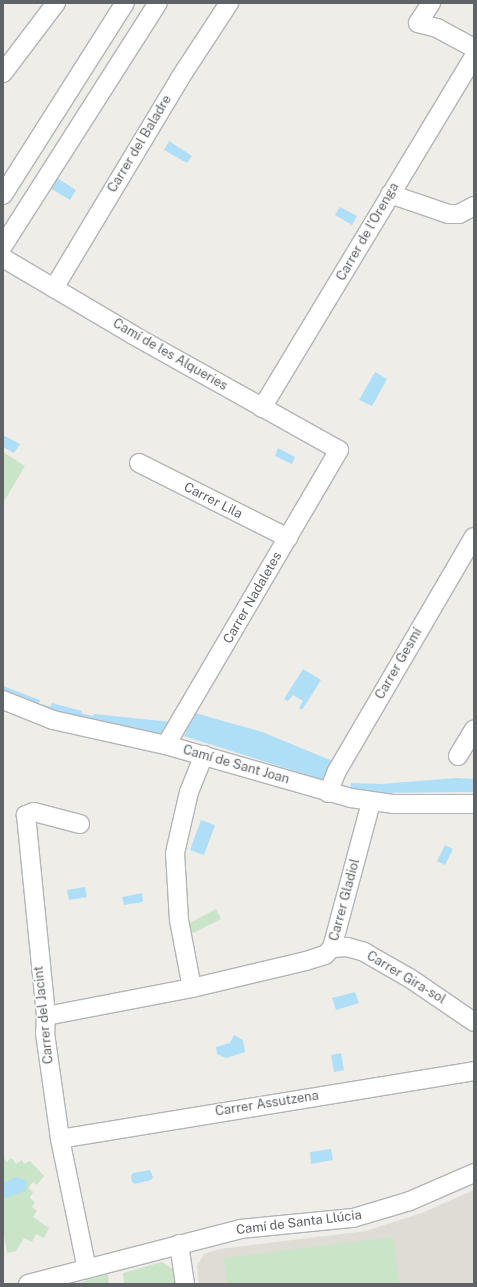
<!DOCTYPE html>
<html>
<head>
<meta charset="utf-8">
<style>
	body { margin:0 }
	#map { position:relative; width:477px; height:1287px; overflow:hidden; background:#efede8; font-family:"Public Sans",sans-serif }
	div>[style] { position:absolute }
	.education>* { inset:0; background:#dfdcd6 }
	.green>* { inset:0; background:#c9e4c7 }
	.water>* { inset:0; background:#afdef7 }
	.stream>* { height:3.5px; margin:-1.75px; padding:0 1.75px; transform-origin:1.75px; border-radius:1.75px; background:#afdef7 }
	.roads { filter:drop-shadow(1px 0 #b2b5b8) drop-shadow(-1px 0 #b2b5b8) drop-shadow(0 1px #b2b5b8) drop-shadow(0 -1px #b2b5b8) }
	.minor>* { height:18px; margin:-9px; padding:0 9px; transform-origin:9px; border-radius:9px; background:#fff }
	span { translate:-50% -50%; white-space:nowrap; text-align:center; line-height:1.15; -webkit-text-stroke:3px #fff; paint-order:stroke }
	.street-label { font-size:13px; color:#5f6366 }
	.frame { position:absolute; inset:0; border:4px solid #5f6366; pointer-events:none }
</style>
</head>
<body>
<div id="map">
	<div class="education">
		<i style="clip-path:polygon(474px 1190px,474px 1284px,199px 1284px,197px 1266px,204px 1254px,220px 1249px,366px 1231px,424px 1212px)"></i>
	</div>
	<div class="green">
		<i style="clip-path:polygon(3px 452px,25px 466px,3px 503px)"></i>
		<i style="clip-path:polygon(216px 909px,221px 919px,193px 933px,188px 924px)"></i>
		<i style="clip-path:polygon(3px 1156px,6px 1162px,12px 1158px,16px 1164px,22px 1160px,24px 1164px,30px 1161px,44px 1176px,37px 1185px,33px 1182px,28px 1188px,33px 1192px,30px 1198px,35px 1202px,32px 1207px,37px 1211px,33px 1217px,49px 1228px,44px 1238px,36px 1234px,32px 1242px,24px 1238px,16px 1251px,7px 1253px,3px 1228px)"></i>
		<i style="clip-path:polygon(393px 1237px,400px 1284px,227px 1284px,224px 1258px)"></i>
		<i style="clip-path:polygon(162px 1262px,174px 1270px,175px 1284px,124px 1284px,123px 1273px)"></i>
		<i style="clip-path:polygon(108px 1274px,109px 1284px,75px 1284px)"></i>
	</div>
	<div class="water">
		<i style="clip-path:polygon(169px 141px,192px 156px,187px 163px,164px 150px)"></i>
		<i style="clip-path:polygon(57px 178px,76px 190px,70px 200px,50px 188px)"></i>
		<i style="clip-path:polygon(340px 207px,357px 216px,352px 225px,335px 215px)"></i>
		<i style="clip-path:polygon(375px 372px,387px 379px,372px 406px,359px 400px)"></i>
		<i style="clip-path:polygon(3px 435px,20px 444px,14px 453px,3px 447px)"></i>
		<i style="clip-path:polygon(278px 448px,295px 457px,292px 464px,275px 456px)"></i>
		<i style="clip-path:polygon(303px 669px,321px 680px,302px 710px,299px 708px,303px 701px,293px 695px,288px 701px,284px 699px)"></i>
		<i style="clip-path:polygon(3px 686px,40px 700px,37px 708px,3px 694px)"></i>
		<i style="clip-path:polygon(52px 703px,82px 711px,79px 720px,48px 712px)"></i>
		<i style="clip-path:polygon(195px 713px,262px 732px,335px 762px,326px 781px,184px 736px)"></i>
		<i style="clip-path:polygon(94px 714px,172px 722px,165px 734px,103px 726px,90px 722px)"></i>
		<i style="clip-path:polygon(456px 778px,474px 779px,474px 792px,379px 793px,350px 789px,351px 783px,381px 784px)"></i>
		<i style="clip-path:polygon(201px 820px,215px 825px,204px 855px,190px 850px)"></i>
		<i style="clip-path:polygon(445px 845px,453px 849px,445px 865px,437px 861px)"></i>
		<i style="clip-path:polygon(85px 887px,87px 897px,69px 900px,67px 890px)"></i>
		<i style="clip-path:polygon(142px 893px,143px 902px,124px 905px,122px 897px)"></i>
		<i style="clip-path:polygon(355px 992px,359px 1003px,336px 1010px,332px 998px)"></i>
		<i style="clip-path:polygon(234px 1035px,243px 1040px,245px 1052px,226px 1058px,217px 1054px,216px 1047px,230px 1043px)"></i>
		<i style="clip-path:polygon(341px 1053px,344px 1070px,334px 1072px,331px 1055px)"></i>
		<i style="clip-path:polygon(331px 1149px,333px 1160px,311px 1164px,310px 1152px)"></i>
		<i style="clip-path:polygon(150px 1170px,153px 1177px,151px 1180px,135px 1184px,132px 1182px,131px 1176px,133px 1173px)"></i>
		<i style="clip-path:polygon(16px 1177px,27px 1181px,26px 1190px,7px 1198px,3px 1195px,3px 1183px)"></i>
	</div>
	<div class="stream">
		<i style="left:41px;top:706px;width:15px;rotate:16deg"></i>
		<i style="left:76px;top:714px;width:21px;rotate:14deg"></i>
	</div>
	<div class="roads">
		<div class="minor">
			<i style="left:431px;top:3px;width:24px;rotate:123deg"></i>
			<i style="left:418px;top:23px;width:20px;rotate:15deg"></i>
			<i style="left:437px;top:28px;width:42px;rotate:28.4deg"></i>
			<i style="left:3px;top:73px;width:88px;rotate:-52.9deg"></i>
			<i style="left:390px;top:194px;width:61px;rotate:19deg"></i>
			<i style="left:448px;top:214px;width:11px"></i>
			<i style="left:459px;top:214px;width:17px;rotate:-28deg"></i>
			<i style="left:3px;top:195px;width:227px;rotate:-57.6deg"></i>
			<i style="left:3px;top:246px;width:288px;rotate:-57.5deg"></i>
			<i style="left:3px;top:258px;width:151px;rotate:30.6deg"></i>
			<i style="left:133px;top:335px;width:236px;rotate:29.2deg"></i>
			<i style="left:339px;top:450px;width:342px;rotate:120.4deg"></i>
			<i style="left:54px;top:288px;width:245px;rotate:-59deg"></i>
			<i style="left:180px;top:78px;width:90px;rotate:-56.8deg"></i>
			<i style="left:262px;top:408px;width:410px;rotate:-58.9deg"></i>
			<i style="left:139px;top:463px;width:167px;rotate:26.7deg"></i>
			<i style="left:3px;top:700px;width:54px;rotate:21.8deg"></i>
			<i style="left:53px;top:720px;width:116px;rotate:12.5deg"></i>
			<i style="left:166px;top:745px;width:192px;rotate:16deg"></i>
			<i style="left:351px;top:798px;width:42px;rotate:8.1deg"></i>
			<i style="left:393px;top:804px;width:81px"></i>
			<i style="left:458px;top:756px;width:31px;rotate:-59deg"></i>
			<i style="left:328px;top:793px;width:24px;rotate:-68deg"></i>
			<i style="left:337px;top:771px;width:271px;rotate:-59.7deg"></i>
			<i style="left:80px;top:824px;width:48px;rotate:-165.4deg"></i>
			<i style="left:34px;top:812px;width:9px;rotate:159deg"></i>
			<i style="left:26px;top:815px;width:202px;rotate:84.3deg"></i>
			<i style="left:46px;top:1016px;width:17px;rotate:93deg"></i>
			<i style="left:45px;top:1033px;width:107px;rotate:81.9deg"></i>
			<i style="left:60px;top:1139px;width:133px;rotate:78.3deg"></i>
			<i style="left:332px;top:948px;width:15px;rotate:-4deg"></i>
			<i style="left:347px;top:947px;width:18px;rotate:16deg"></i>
			<i style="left:364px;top:952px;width:54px;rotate:29.9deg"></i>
			<i style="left:411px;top:979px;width:76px;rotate:34.3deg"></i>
			<i style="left:192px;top:988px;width:69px;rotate:-100.8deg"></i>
			<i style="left:179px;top:920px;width:67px;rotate:-93.4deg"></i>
			<i style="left:175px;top:853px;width:63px;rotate:-77.1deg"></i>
			<i style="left:189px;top:792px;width:40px;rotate:-68deg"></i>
			<i style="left:46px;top:1016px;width:149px;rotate:-10.9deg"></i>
			<i style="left:192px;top:988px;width:117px;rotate:-13.3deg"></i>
			<i style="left:306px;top:961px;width:20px;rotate:-18deg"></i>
			<i style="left:325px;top:955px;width:10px;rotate:-45deg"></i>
			<i style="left:332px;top:948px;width:151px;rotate:-75deg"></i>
			<i style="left:60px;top:1139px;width:420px;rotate:-9.3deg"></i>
			<i style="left:179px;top:1244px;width:40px;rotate:81.5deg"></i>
			<i style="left:28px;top:1284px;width:219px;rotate:-14.5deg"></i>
			<i style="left:240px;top:1229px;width:114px;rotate:-5.6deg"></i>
			<i style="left:353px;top:1218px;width:59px;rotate:-16.6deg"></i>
			<i style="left:410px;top:1201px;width:70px;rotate:-23.6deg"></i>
		</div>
	</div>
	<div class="street-label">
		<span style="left:140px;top:144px;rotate:-59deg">Carrer del Baladre</span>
		<span style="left:368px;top:232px;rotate:-60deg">Carrer de l'Orenga</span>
		<span style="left:170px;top:355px;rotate:30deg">Camí de les Alqueries</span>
		<span style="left:213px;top:501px;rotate:27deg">Carrer Lila</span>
		<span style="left:253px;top:598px;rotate:-60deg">Carrer Nadaletes</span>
		<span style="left:399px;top:664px;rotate:-60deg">Carrer Gesmí</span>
		<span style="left:236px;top:765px;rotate:16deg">Camí de Sant Joan</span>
		<span style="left:345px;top:900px;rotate:-75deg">Carrer Gladiol</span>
		<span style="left:406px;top:978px;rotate:31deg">Carrer Gira-sol</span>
		<span style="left:44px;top:1015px;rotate:-96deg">Carrer del Jacint</span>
		<span style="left:267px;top:1104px;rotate:-9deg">Carrer Assutzena</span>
		<span style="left:299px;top:1223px;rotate:-7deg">Camí de Santa Llúcia</span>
	</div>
	<div class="frame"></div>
</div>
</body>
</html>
